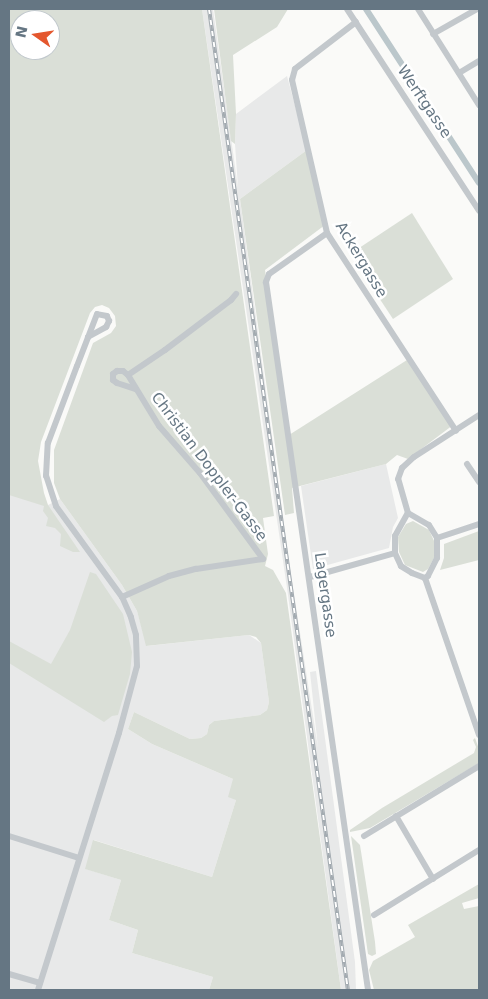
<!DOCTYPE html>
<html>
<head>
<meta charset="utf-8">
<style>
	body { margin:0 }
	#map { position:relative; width:488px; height:999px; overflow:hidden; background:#fafaf8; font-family:"DejaVu Sans",sans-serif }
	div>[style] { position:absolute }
	.built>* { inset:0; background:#e8e9e9 }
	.green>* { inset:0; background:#dadfd7 }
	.canal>* { height:6px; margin:-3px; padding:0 3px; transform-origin:3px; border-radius:3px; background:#bbc7cb }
	.street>* { height:6px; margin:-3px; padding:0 3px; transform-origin:3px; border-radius:3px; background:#c3c8cc }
	.rail>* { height:4px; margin-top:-2px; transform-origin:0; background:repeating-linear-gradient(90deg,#fff 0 5.5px,#a2aab0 0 11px); box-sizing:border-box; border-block:1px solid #a2aab0 }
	span { translate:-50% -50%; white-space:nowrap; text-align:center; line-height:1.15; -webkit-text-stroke:5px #fff; paint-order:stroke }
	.street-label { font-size:15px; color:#657683 }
	.frame { position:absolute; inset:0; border:10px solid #657683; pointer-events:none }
	.north { position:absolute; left:10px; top:10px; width:50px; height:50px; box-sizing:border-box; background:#fff; border:1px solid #c1c8cd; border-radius:50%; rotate:283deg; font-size:14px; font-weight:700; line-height:20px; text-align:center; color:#657683 }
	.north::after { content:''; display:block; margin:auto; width:18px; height:22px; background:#e4572e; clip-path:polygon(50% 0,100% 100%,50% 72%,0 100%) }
</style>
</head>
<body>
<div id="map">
	<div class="built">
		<i style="clip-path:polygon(202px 9px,213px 9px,238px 188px,235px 144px,236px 114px,287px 76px,307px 150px,240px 199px,289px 562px,318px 748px,310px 672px,316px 671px,355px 962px,356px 990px,341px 990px,287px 588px)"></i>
		<i style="clip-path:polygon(386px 464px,398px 518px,393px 527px,389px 548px,313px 569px,301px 486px)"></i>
		<i style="clip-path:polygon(9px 490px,48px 505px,60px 499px,122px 585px,137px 611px,147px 646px,249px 635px,261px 643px,269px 702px,267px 710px,260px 715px,214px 721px,209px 725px,207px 734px,201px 738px,190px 739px,134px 712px,128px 729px,152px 744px,233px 779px,236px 800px,212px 877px,94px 840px,86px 869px,121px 880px,109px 920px,138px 930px,132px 953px,213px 977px,209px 990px,9px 990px)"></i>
	</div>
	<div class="green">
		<i style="clip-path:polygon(evenodd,9px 9px,202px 9px,274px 516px,263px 518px,268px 554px,265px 566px,273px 570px,286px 593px,341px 990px,209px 990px,213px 977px,132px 953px,138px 930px,109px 920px,121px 880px,85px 869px,93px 840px,212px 877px,236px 800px,228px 797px,233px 779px,152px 744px,128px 729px,134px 712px,190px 739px,201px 738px,207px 734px,209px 725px,214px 721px,260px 715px,267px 710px,269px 702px,261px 643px,256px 637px,249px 635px,146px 646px,137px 611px,122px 585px,60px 499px,54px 483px,54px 450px,93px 343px,111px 333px,116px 326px,115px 316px,109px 308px,102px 305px,95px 307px,90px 313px,41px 442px,38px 461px,44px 493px,48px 505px,80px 552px,73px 552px,60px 546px,61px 534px,55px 528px,46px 526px,48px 518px,43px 511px,44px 506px,9px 495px,9px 9px,20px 20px,50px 20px,50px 50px,20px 50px,20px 20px)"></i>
		<i style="clip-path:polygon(214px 9px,288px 9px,277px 27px,233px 55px,236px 114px,235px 144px,231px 141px)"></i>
		<i style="clip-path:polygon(307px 150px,325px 225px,265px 270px,289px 435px,407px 360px,453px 425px,408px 459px,397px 455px,386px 464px,292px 488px,294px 513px,285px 515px,240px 199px)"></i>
		<i style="clip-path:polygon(412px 213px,453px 279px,393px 319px,350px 254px)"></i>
		<i style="clip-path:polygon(413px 521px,429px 530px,435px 543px,435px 556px,428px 569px,423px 572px,405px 565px,399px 552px,398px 537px,406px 524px)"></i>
		<i style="clip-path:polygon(479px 531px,479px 560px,440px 570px,444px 558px,444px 544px)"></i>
		<i style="clip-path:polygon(90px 572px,96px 574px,123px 614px,132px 652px,130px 674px,118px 715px,112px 716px,104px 722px,9px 663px,9px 641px,51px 664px,70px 630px)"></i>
		<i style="clip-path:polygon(475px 738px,479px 749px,479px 763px,370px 828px,350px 832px,350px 830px,382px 808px,474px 753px,476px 747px,473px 740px)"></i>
		<i style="clip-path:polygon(351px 836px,360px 845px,375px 942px,376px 954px,372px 956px,368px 954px)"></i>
		<i style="clip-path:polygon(479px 884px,479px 898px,462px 903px,464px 909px,479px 906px,479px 990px,374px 990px,369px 970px,373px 961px,415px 937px,408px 925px)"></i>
	</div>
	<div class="canal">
		<i style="left:366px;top:9px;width:207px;rotate:57deg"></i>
	</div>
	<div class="street">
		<i style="left:347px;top:9px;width:241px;rotate:56.8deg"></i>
		<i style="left:418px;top:9px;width:114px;rotate:57.6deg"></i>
		<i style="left:356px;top:22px;width:77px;rotate:142.4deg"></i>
		<i style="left:295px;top:69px;width:11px;rotate:105deg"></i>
		<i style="left:292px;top:80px;width:157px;rotate:77.1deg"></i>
		<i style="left:327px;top:233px;width:236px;rotate:56.9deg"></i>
		<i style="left:433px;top:34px;width:51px;rotate:-29.6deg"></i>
		<i style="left:459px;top:73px;width:23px;rotate:-31deg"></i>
		<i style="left:327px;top:233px;width:71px;rotate:144.7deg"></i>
		<i style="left:269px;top:274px;width:9px;rotate:111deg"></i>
		<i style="left:266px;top:282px;width:715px;rotate:81.8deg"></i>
		<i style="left:128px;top:375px;width:45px;rotate:-34deg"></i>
		<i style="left:165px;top:350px;width:83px;rotate:-37.1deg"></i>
		<i style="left:231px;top:300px;width:8px;rotate:-50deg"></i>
		<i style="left:467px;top:464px;width:22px;rotate:56deg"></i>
		<i style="left:408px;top:513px;width:24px;rotate:30deg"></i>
		<i style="left:429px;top:525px;width:15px;rotate:58deg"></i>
		<i style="left:437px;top:538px;width:20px;rotate:90deg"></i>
		<i style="left:437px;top:558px;width:20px;rotate:117deg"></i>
		<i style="left:428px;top:576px;width:4px;rotate:146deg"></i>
		<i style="left:425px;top:578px;width:14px;rotate:-159deg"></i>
		<i style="left:412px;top:573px;width:13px;rotate:-148deg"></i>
		<i style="left:401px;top:566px;width:14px;rotate:-115deg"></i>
		<i style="left:395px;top:553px;width:17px;rotate:-90deg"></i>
		<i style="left:395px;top:536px;width:26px;rotate:-61deg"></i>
		<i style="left:408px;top:513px;width:35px;rotate:-106deg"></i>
		<i style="left:398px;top:479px;width:12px;rotate:-70deg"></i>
		<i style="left:402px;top:468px;width:16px;rotate:-43deg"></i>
		<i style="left:414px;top:457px;width:77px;rotate:-32.9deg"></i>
		<i style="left:437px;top:538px;width:44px;rotate:-18.4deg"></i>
		<i style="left:310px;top:577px;width:88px;rotate:-15.8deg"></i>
		<i style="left:425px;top:578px;width:166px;rotate:71deg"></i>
		<i style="left:122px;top:597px;width:51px;rotate:-24.1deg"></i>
		<i style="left:169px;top:576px;width:28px;rotate:-15deg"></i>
		<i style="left:196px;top:569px;width:68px;rotate:-8.5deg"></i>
		<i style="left:263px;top:559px;width:107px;rotate:-126.2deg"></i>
		<i style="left:200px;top:473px;width:62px;rotate:-131.1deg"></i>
		<i style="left:159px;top:426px;width:60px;rotate:-121.3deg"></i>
		<i style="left:128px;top:375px;width:6px;rotate:-141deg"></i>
		<i style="left:123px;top:371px;width:6px;rotate:180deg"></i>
		<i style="left:117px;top:371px;width:5px;rotate:143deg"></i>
		<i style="left:113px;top:374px;width:6px;rotate:90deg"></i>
		<i style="left:113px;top:380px;width:5px;rotate:37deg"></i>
		<i style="left:117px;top:383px;width:19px;rotate:18deg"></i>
		<i style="left:396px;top:816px;width:73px;rotate:59.6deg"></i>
		<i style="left:9px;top:836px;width:73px;rotate:17.4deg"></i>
		<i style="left:364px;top:836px;width:135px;rotate:-31.3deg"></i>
		<i style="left:374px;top:915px;width:123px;rotate:-31.8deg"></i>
		<i style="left:9px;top:974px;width:32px;rotate:16deg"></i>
		<i style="left:38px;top:990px;width:269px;rotate:-72.5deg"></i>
		<i style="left:119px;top:733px;width:69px;rotate:-75deg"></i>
		<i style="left:137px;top:666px;width:31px;rotate:-92deg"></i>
		<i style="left:136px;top:635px;width:19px;rotate:-106deg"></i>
		<i style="left:131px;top:617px;width:22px;rotate:-114deg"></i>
		<i style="left:122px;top:597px;width:112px;rotate:-126deg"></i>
		<i style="left:56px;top:506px;width:32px;rotate:-108deg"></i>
		<i style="left:46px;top:476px;width:33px;rotate:-87deg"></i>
		<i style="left:48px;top:443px;width:82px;rotate:-69.4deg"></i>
		<i style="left:77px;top:366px;width:31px;rotate:-69deg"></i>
		<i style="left:88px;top:337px;width:21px;rotate:-29deg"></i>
		<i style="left:106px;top:327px;width:7px;rotate:-63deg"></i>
		<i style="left:109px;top:321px;width:5px;rotate:-112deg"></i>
		<i style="left:107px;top:316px;width:10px;rotate:-169deg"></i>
		<i style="left:97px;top:314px;width:25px;rotate:111deg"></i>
	</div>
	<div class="rail">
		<i style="left:209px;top:9px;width:991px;rotate:81.94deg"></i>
	</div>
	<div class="street-label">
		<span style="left:424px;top:102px;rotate:56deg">Werftgasse</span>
		<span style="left:361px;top:260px;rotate:59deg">Ackergasse</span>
		<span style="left:209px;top:467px;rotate:53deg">Christian Doppler-Gasse</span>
		<span style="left:325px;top:595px;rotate:82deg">Lagergasse</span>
	</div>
	<div class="frame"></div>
	<div class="north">N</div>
</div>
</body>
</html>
